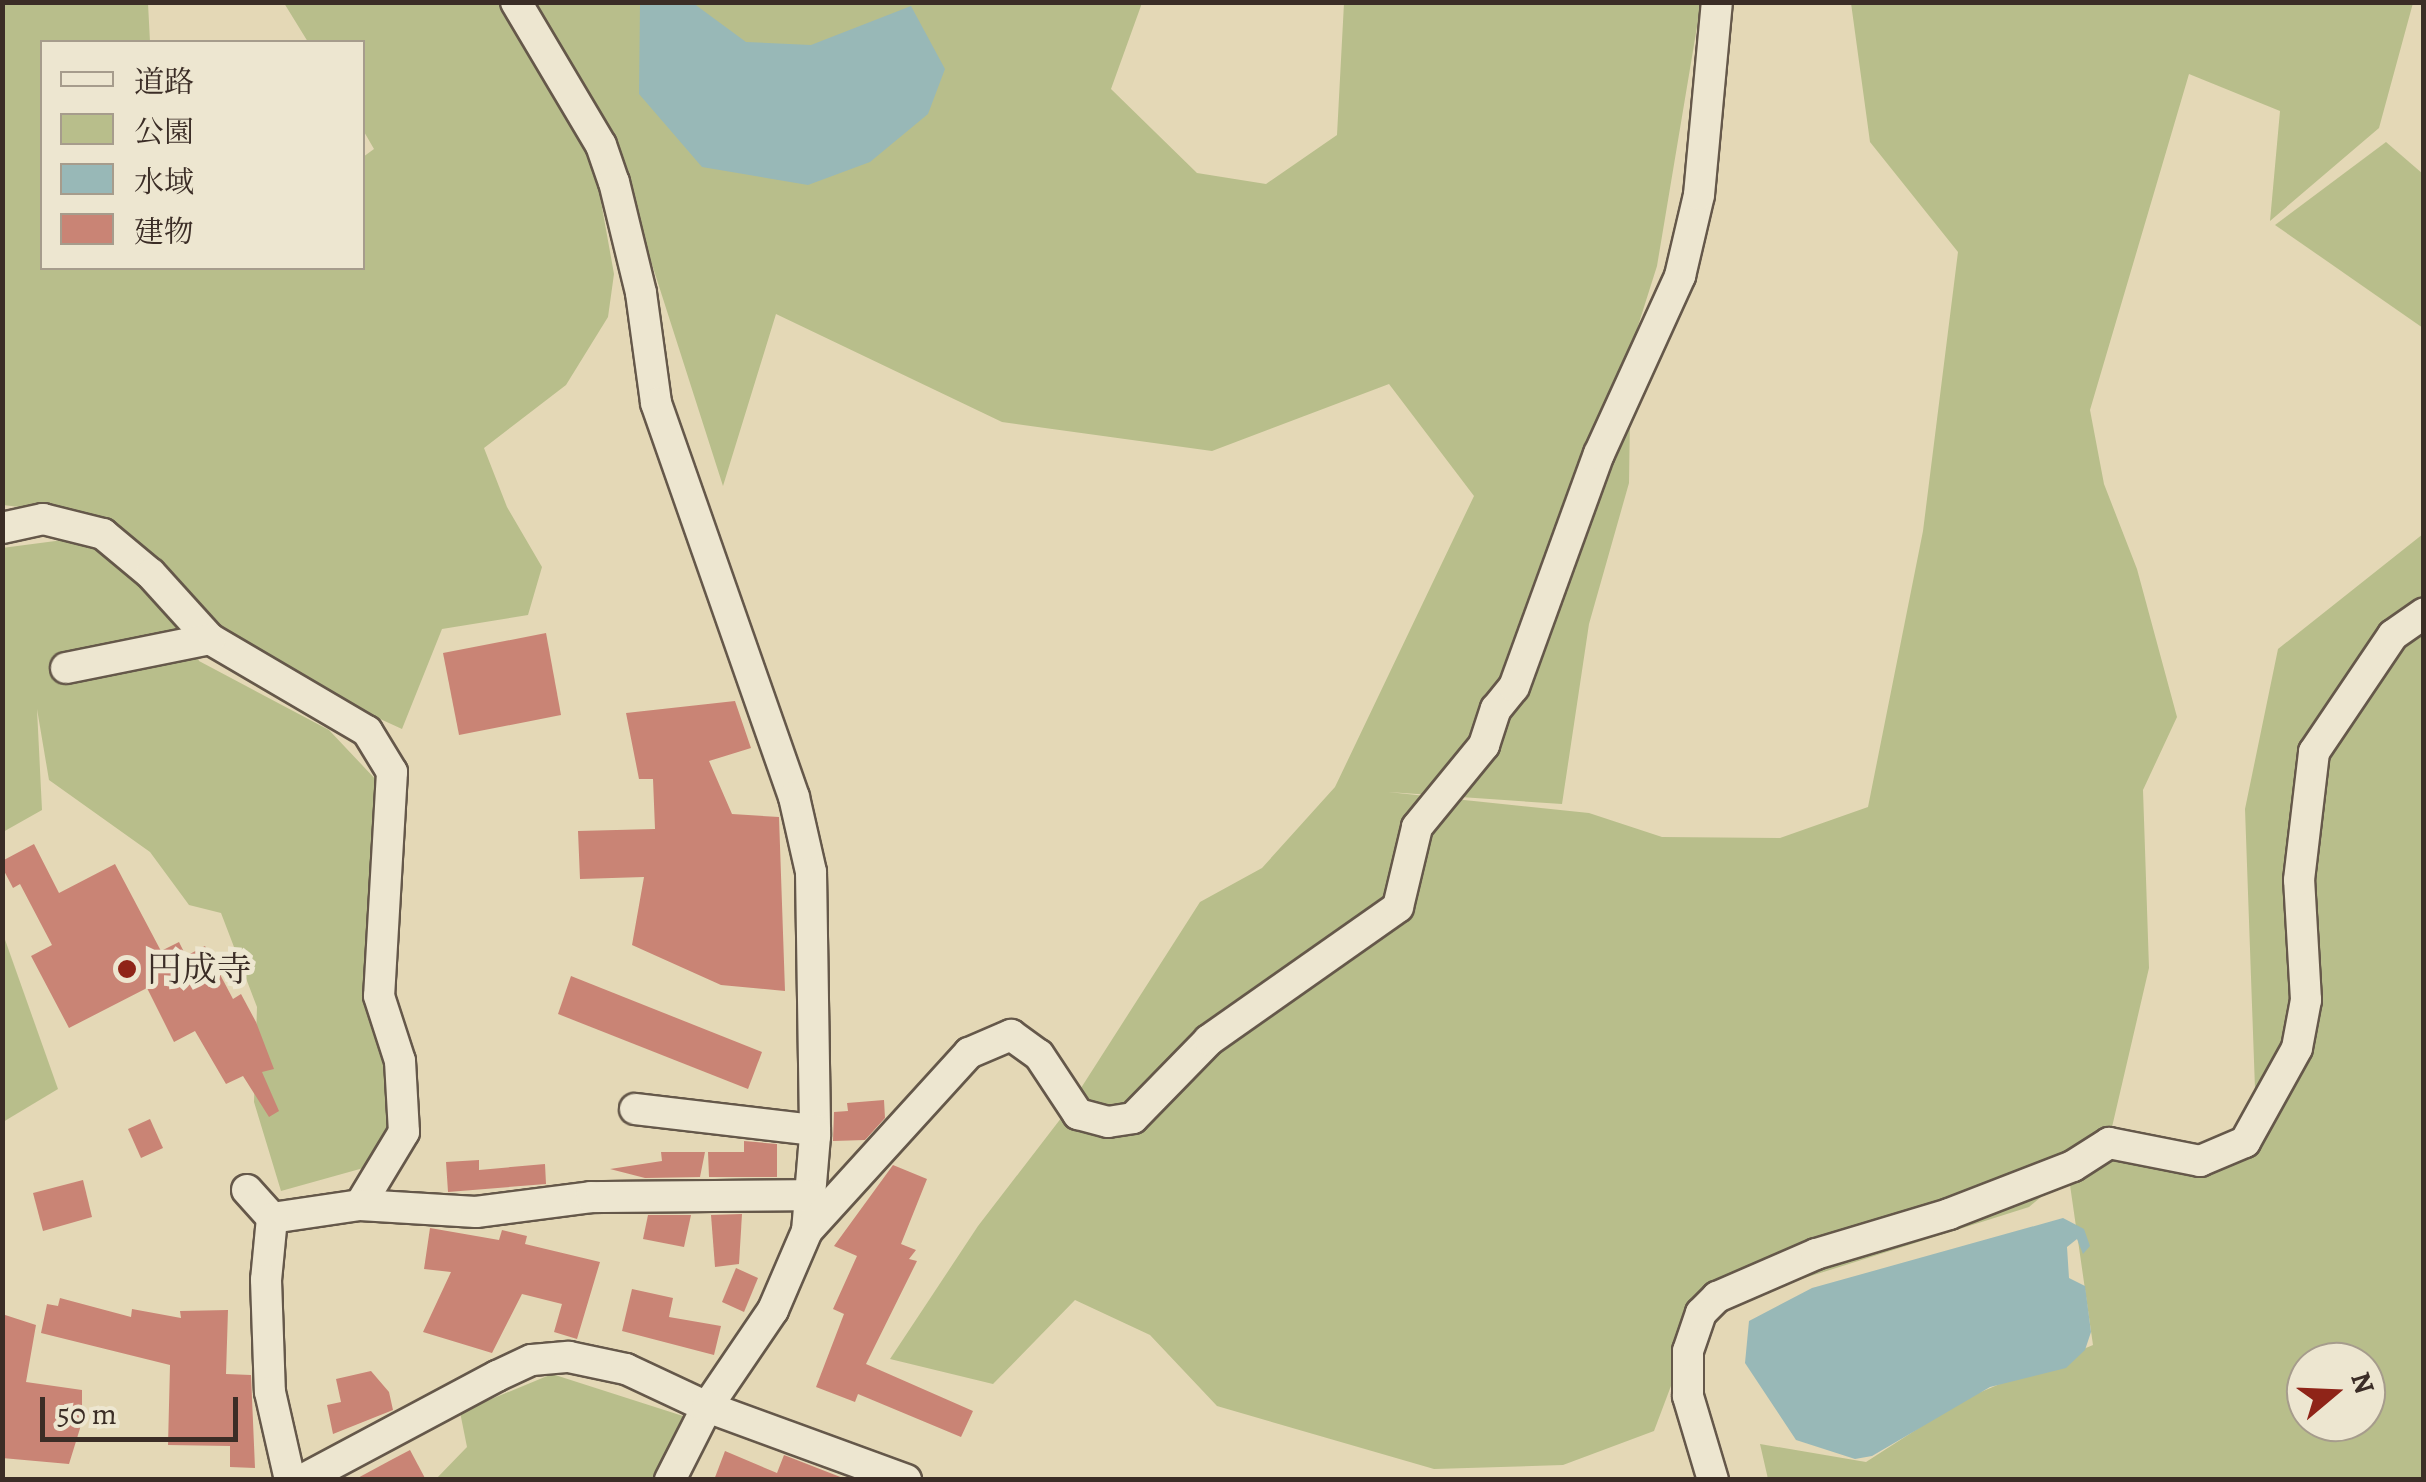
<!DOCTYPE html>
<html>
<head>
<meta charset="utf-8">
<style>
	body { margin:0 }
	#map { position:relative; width:2426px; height:1482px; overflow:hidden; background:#e4d8b6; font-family:Alegreya,"Noto Serif JP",serif }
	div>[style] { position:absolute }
	.green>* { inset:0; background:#b8be8b }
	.water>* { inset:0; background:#98b8b7 }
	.building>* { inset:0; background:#c98475 }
	.roads { filter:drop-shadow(2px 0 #65584a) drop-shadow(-2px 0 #65584a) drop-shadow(0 2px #65584a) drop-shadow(0 -2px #65584a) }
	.minor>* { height:30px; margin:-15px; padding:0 15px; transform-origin:15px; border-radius:15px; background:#ede6d0 }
	.dots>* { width:28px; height:28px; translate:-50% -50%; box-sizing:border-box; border:5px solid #ede6d0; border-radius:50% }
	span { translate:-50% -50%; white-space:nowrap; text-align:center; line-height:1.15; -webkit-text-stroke:10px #ede6d0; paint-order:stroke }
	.poi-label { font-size:35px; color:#3b2d26 }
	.left { translate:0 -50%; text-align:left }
	.frame { position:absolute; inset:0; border:5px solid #3b2d26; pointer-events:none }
	.legend { position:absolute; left:40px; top:40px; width:325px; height:230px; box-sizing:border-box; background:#ede6d0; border:2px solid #a69c8c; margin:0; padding:12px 18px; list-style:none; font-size:30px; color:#3b2d26 }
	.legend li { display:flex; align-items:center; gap:20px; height:50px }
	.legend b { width:50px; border:2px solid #a69c8c }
	.north { position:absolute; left:2286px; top:1342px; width:100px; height:100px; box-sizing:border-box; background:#ede6d0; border:2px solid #a69c8c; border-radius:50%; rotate:71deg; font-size:28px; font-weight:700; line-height:40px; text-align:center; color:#3b2d26 }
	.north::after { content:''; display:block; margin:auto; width:35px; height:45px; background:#8f2418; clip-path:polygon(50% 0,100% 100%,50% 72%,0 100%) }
	.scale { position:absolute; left:40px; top:1397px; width:198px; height:45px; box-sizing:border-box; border:5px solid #3b2d26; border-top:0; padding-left:12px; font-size:30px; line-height:35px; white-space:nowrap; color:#3b2d26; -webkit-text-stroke:8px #ede6d0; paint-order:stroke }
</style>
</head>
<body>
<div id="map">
	<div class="green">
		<i style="clip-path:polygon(3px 3px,148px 3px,150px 42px,42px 42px,42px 268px,362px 268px,363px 157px,374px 149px,363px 130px,362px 42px,308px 42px,284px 3px,1142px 3px,1111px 89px,1197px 173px,1266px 184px,1337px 135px,1344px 3px,1701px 3px,1657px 266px,1631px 348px,1629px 483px,1589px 624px,1562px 804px,1388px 792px,1589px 813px,1662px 837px,1780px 838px,1868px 807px,1923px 531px,1958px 252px,1870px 142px,1851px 3px,2413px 3px,2379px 128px,2270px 221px,2280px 111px,2189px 74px,2090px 410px,2104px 484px,2137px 569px,2177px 717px,2143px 790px,2149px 968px,2109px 1140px,2029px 1207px,1776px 1287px,1703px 1301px,1654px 1431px,1563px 1465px,1434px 1469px,1217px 1406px,1150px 1335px,1075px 1300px,993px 1384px,890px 1359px,978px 1226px,1065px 1113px,1200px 902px,1262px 868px,1335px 787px,1474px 496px,1389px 384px,1212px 451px,1002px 422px,776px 314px,723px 486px,616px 152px,593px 157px,614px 274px,608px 317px,566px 385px,484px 448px,507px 507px,542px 567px,528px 615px,442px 629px,402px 729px,254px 661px,102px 517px,3px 505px)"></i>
		<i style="clip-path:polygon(2386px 142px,2423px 174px,2423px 328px,2275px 225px)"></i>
		<i style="clip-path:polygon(evenodd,2423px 534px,2423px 1479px,1768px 1479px,1760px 1444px,1866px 1462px,1964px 1399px,2093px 1345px,2070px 1185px,2109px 1143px,2257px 1145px,2245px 809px,2278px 649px,2423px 534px,2306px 1362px,2366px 1362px,2366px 1422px,2306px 1422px,2306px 1362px)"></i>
		<i style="clip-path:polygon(86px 537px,188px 629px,199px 661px,329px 730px,379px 783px,377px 875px,365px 936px,371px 1027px,391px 1078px,391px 1137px,367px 1167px,281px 1191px,254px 1102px,257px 1007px,221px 913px,189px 905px,150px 852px,49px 780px,37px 709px,42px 810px,3px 832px,2px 548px)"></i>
		<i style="clip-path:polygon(3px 934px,58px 1089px,3px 1122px,2px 1122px)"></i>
		<i style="clip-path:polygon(552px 1374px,683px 1416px,652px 1479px,435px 1480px,467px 1447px,460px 1412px)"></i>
	</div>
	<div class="water">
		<i style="clip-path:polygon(640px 3px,693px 3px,746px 42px,811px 45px,911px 6px,945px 69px,928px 114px,870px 162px,808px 185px,702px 167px,639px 94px)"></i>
		<i style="clip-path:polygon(2063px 1218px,2084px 1229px,2090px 1246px,2083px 1254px,2077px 1239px,2067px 1247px,2069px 1278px,2085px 1286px,2091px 1332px,2085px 1350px,2066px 1368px,1990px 1387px,1872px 1456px,1855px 1459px,1796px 1440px,1745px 1363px,1749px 1321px,1812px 1288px)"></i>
	</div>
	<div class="building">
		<i style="clip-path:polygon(546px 633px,561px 715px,459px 735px,443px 653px)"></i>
		<i style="clip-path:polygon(735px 701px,751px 748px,709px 761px,732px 814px,779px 817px,785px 991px,721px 985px,632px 945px,644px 877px,580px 879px,578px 831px,655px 829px,653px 779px,639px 779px,626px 713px)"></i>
		<i style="clip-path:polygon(34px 844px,59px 893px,115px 864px,161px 951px,179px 942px,186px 956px,205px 946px,233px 999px,241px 994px,256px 1022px,274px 1069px,262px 1072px,279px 1111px,269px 1117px,243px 1076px,226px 1084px,195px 1031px,174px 1042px,147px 988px,69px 1028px,31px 956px,52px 945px,20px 884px,13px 888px,2px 867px,2px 861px)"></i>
		<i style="clip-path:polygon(571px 976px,762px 1052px,748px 1089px,558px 1014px)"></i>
		<i style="clip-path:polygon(884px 1100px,885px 1118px,865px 1140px,833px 1141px,834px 1112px,848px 1111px,847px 1103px)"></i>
		<i style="clip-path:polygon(150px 1119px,163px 1148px,141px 1158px,128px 1129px)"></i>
		<i style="clip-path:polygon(744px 1141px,777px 1144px,777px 1177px,709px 1177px,708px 1152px,744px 1152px)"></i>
		<i style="clip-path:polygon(661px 1152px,705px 1152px,700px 1177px,645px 1178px,610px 1169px,662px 1161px)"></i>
		<i style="clip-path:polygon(479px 1160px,479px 1170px,545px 1164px,546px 1184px,448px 1192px,446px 1162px)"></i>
		<i style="clip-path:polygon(893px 1165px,927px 1179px,901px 1244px,916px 1250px,909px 1259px,917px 1261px,866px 1364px,973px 1411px,961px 1437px,858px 1394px,855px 1402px,816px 1387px,844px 1314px,833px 1309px,857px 1256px,834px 1246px)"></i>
		<i style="clip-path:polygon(83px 1180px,92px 1217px,43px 1231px,33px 1193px)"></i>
		<i style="clip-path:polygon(742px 1214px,739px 1264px,715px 1267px,711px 1215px)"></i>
		<i style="clip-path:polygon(648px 1215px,691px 1215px,684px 1247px,643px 1239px)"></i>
		<i style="clip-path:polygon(430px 1228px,499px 1240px,502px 1230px,527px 1236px,525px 1244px,600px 1262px,577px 1339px,554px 1332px,562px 1304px,522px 1294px,492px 1353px,423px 1332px,451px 1272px,424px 1269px)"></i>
		<i style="clip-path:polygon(736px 1268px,758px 1278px,744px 1312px,722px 1302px)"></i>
		<i style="clip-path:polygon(632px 1289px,673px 1298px,669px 1317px,721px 1326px,714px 1355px,622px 1331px)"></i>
		<i style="clip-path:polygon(60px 1298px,131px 1317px,132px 1309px,181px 1318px,180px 1311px,228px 1310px,226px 1374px,251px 1375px,255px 1468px,230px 1467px,230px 1446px,168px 1445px,170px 1365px,41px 1333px,47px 1304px,58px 1306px)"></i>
		<i style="clip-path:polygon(2px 1314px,36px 1325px,26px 1382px,82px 1390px,82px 1422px,69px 1464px,2px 1458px)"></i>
		<i style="clip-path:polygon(371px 1371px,389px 1392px,393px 1410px,333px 1434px,327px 1405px,341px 1402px,336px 1379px)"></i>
		<i style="clip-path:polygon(410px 1450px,426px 1480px,354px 1480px,391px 1460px)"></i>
		<i style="clip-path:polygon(725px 1451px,777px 1473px,784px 1455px,848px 1480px,714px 1480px)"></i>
	</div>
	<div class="roads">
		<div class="minor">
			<i style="left:516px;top:2px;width:166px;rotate:59.3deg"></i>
			<i style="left:601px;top:145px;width:39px;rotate:71deg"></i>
			<i style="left:614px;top:182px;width:114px;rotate:76.3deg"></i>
			<i style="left:641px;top:293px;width:111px;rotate:82.2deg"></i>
			<i style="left:656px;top:403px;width:417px;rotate:70.7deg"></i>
			<i style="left:794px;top:797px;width:77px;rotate:77.2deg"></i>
			<i style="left:811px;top:872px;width:264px;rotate:89.1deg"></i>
			<i style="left:815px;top:1136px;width:95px;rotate:94.8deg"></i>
			<i style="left:807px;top:1231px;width:86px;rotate:113.3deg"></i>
			<i style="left:773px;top:1310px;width:117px;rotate:124.2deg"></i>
			<i style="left:707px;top:1407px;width:82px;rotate:116.9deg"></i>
			<i style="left:2px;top:528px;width:42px;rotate:-12.4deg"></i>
			<i style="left:43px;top:519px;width:62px;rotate:14deg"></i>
			<i style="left:103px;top:534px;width:62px;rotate:39.8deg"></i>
			<i style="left:151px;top:574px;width:88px;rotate:47.8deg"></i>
			<i style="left:210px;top:639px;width:182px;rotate:30.4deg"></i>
			<i style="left:367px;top:731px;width:48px;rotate:58.6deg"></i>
			<i style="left:392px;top:772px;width:224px;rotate:93.3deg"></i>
			<i style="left:379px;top:996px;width:68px;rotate:72.1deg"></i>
			<i style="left:400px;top:1061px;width:71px;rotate:86.8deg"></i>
			<i style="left:404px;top:1132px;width:85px;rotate:121.1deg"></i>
			<i style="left:360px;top:1205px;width:89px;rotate:171.6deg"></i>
			<i style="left:66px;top:668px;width:147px;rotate:-11.4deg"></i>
			<i style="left:635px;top:1109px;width:181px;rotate:6.7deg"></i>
			<i style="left:247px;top:1190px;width:38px;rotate:48deg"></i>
			<i style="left:272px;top:1218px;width:62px;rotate:95.5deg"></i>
			<i style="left:266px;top:1280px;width:112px;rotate:88deg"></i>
			<i style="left:270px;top:1392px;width:90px;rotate:77.2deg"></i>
			<i style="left:360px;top:1205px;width:116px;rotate:3.5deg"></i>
			<i style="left:476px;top:1212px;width:116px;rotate:-7.4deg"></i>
			<i style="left:591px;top:1197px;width:219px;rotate:-0.5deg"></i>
			<i style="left:807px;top:1231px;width:241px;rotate:-47.7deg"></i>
			<i style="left:969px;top:1053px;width:46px;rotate:-23.2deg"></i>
			<i style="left:1011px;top:1035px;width:34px;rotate:36deg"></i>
			<i style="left:1039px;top:1055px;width:71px;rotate:56.5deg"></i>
			<i style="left:1078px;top:1114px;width:31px;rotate:15deg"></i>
			<i style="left:1108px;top:1122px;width:25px;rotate:-9deg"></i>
			<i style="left:1133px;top:1118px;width:109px;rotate:-45.7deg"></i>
			<i style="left:1209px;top:1040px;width:231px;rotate:-35.1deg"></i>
			<i style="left:1398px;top:907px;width:82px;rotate:-76.6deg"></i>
			<i style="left:1417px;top:827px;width:106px;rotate:-50.7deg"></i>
			<i style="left:1484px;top:745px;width:38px;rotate:-72deg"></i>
			<i style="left:1496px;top:709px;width:28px;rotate:-51deg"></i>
			<i style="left:1514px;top:687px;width:248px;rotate:-70deg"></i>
			<i style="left:1599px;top:454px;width:196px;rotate:-65.5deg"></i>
			<i style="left:1680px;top:276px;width:83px;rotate:-76.8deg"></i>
			<i style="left:1699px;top:195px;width:194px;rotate:-84.7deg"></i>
			<i style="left:302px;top:1480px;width:221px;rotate:-28.1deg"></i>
			<i style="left:497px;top:1376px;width:38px;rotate:-25deg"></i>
			<i style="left:532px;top:1360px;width:37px;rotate:-5deg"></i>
			<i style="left:569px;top:1357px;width:58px;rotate:11.9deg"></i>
			<i style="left:626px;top:1369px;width:89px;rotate:25.1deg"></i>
			<i style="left:707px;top:1407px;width:212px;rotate:20.1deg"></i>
			<i style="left:1713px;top:1480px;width:88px;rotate:-106.6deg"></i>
			<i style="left:1688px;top:1396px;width:45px;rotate:-90deg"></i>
			<i style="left:1688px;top:1351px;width:40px;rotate:-71.1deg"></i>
			<i style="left:1701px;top:1313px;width:23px;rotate:-45deg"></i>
			<i style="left:1717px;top:1297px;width:108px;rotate:-23.5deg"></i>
			<i style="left:1816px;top:1254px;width:139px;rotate:-16.7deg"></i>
			<i style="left:1949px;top:1214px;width:133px;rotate:-21.2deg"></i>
			<i style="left:2073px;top:1166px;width:43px;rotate:-32.6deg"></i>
			<i style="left:2109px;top:1143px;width:93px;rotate:11.2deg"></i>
			<i style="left:2200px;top:1161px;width:49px;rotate:-22.9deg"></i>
			<i style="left:2245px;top:1142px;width:107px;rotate:-61deg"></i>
			<i style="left:2297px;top:1048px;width:49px;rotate:-79.4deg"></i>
			<i style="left:2306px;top:1000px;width:120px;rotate:-93.3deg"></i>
			<i style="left:2299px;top:880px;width:129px;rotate:-83.3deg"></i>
			<i style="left:2314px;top:752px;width:141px;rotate:-56deg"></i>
			<i style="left:2393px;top:635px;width:38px;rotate:-35deg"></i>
		</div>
	</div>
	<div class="dots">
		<i style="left:127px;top:969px;background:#8f2418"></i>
	</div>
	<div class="poi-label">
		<span class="left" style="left:147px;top:969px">円成寺</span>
	</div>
	<div class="frame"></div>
	<ul class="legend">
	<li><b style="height:12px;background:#ede6d0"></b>道路</li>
	<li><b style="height:28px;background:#b8be8b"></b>公園</li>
	<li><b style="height:28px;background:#98b8b7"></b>水域</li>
	<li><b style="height:28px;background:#c98475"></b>建物</li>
	</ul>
	<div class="north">N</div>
	<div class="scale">50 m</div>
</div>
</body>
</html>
